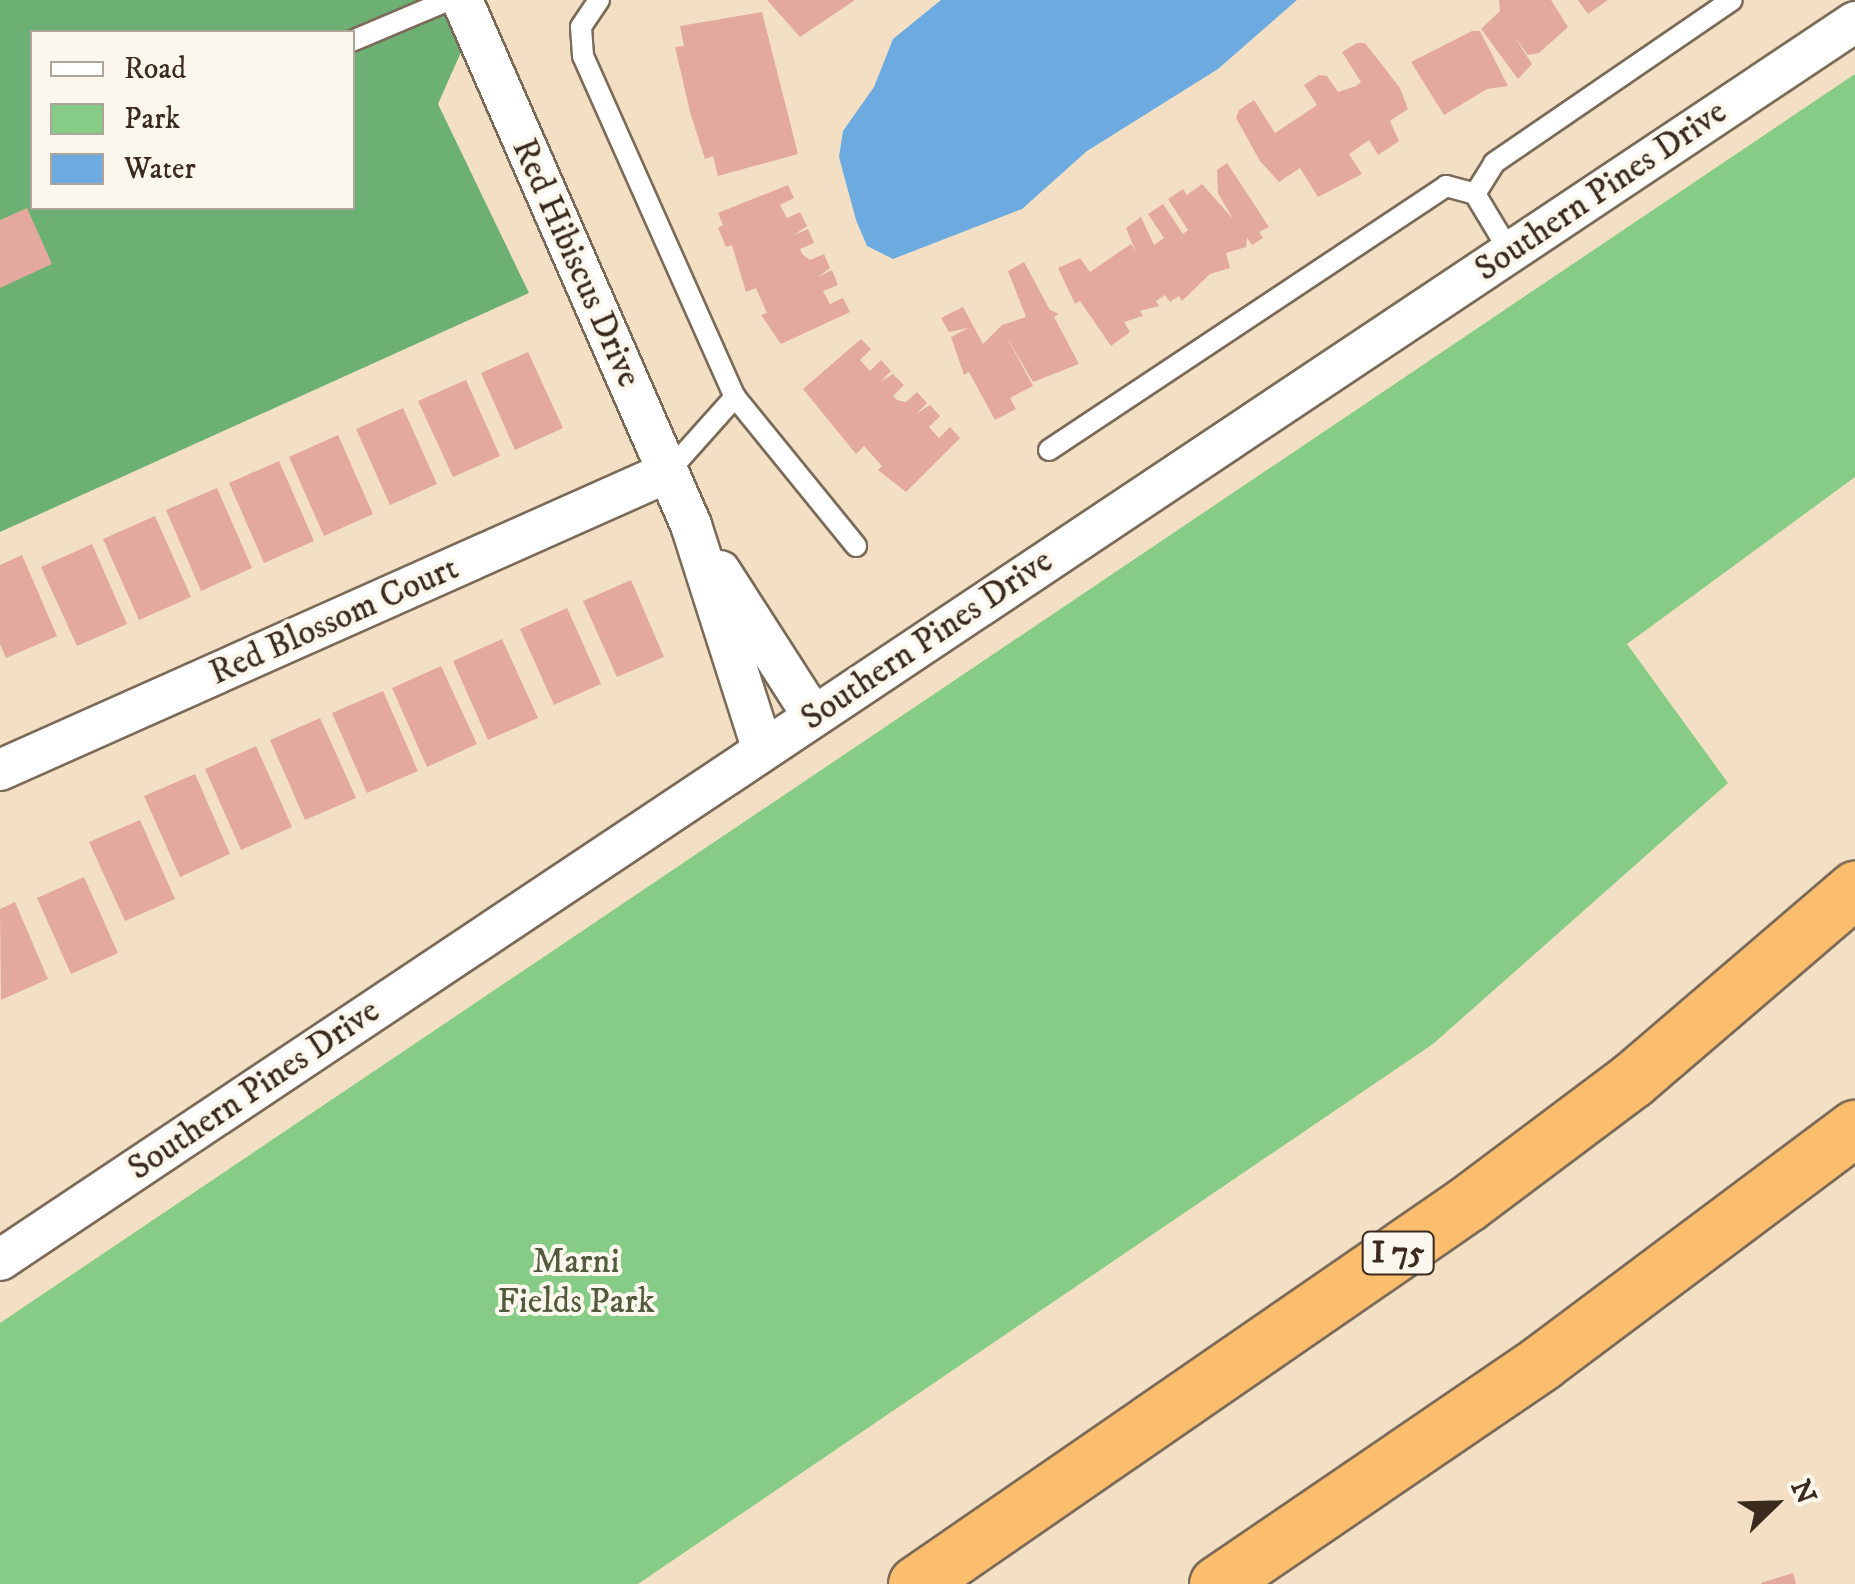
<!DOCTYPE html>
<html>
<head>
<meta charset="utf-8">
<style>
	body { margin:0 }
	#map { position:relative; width:1855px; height:1584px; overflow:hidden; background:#f3e0c4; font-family:"IM FELL DW Pica",serif }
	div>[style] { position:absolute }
	.green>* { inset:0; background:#86cc86 }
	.forest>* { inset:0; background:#6cb073 }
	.water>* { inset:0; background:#6daadf }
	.building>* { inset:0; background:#e3a99e }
	.roads { filter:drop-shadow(2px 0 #7b6a58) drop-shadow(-2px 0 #7b6a58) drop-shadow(0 2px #7b6a58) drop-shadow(0 -2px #7b6a58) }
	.service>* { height:20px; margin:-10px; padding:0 10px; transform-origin:10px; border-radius:10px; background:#fff }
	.minor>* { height:40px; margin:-20px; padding:0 20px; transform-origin:20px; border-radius:20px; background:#fff }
	.motorway>* { height:55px; margin:-27.5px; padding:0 27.5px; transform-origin:27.5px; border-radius:27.5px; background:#fbbd6e }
	span { translate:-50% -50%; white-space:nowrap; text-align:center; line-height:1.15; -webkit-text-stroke:8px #fbf7ec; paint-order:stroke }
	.shield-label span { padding:2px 8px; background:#fbf7ec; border:2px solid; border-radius:8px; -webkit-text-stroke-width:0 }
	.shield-label { font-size:32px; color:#3b2a1e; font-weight:700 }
	.street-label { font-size:35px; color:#3b2a1e }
	.park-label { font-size:35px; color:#525b3d }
	.legend { position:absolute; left:30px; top:30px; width:325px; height:180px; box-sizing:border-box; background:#fbf7ec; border:2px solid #aea59a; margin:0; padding:12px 18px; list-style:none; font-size:30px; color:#3b2a1e }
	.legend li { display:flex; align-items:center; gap:20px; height:50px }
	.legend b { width:50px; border:2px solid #aea59a }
	.north { position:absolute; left:1725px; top:1454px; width:100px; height:100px; -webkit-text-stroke:8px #fbf7ec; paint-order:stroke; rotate:67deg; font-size:28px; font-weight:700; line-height:40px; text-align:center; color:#3b2a1e }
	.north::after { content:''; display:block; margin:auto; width:35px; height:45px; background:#3b2a1e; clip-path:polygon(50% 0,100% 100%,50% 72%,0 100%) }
</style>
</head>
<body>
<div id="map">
	<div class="green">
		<i style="clip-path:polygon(1855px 74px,1855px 477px,1627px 644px,1728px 783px,1433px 1044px,638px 1584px,0 1584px,0 1323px)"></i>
	</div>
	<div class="forest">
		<i style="clip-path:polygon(evenodd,0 0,484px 0,438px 104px,529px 293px,0 532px,0 0,32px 32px,352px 32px,352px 208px,32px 208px,32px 32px)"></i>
	</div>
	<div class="water">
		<i style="clip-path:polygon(941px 0,1297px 0,1218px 69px,1087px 151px,1022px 209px,893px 259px,867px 246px,856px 220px,839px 157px,843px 131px,874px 87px,893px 39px)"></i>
	</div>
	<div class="building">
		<i style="clip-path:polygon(767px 0,855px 0,800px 37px)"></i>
		<i style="clip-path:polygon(1499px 0,1551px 0,1568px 27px,1539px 53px,1528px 55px,1514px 36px,1532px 64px,1518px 79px,1481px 29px,1500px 11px)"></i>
		<i style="clip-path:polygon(1578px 0,1608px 0,1588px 14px)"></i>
		<i style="clip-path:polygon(762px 12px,798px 154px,718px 176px,713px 156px,705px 159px,690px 112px,675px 47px,684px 46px,680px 26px)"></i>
		<i style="clip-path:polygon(1472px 31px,1480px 31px,1508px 86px,1487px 89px,1444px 115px,1411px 62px)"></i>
		<i style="clip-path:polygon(1357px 43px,1365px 43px,1400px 88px,1408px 109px,1390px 121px,1399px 141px,1378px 155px,1369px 140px,1349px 154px,1362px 174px,1318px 197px,1300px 168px,1279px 182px,1260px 161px,1236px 118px,1239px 110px,1254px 100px,1275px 133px,1317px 105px,1304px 85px,1319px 75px,1327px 76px,1338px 92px,1356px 86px,1361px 82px,1342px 52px)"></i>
		<i style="clip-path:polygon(1227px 163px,1269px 227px,1259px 232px,1263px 238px,1252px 245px,1247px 238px,1246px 247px,1226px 253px,1230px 268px,1210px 274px,1182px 301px,1179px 296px,1170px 302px,1165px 295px,1156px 301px,1159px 306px,1140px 311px,1143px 316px,1124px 322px,1130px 332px,1111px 346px,1080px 301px,1075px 304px,1058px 268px,1080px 258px,1090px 272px,1131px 244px,1136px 252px,1126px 228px,1141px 217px,1154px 245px,1164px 238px,1148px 214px,1163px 204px,1183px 234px,1188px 230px,1168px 199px,1183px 189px,1187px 195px,1202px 184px,1233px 219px,1218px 193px,1217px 170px)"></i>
		<i style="clip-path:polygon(788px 185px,794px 198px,780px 205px,787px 218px,800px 212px,807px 226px,794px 235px,808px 229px,814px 243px,800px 249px,803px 255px,810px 260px,824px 254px,830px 268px,818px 277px,832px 270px,838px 285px,823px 291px,830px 304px,843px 298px,850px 312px,781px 344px,761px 315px,767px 313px,756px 288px,746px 292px,732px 245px,726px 247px,718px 228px,723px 225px,718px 213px)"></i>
		<i style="clip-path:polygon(27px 208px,52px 264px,0 288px,0 220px)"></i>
		<i style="clip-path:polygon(1024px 262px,1050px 310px,1059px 314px,1054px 317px,1079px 364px,1033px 382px,1004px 332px,1033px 386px,1010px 398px,1016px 409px,995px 420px,969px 372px,964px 375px,951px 337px,968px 328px,949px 332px,941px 318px,963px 307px,983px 344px,1002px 325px,1026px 317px,1008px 271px)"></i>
		<i style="clip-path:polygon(861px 339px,871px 349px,860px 360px,870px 371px,881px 360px,891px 371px,880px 382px,893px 374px,904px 385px,893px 396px,897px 400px,906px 402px,917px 392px,927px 403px,916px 414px,930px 405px,940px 416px,929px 427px,939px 438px,950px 427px,960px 438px,906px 492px,878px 470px,882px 466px,864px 446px,856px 454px,803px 389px)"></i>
		<i style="clip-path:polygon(528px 352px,563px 428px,515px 450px,481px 373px)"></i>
		<i style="clip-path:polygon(466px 380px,500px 456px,453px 477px,418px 401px)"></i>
		<i style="clip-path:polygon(403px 408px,437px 484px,390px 505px,356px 429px)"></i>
		<i style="clip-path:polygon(338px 435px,373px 514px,324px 536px,289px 457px)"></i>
		<i style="clip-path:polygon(279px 461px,314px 541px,264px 563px,229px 483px)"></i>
		<i style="clip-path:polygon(217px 488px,252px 568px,201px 591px,166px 510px)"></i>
		<i style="clip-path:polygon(155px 516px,191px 597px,139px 620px,103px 539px)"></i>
		<i style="clip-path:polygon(92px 544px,127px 624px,77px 646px,41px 567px)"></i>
		<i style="clip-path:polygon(22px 555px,57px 636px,6px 658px,0 644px,0 565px)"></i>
		<i style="clip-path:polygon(631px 580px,664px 657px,617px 677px,583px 601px)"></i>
		<i style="clip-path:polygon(567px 608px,601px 684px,554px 705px,520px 629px)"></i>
		<i style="clip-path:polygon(502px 639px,538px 718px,488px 740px,453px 661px)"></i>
		<i style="clip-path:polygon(441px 666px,477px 744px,427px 767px,392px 688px)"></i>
		<i style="clip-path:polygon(383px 691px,418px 771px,367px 793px,332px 713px)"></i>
		<i style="clip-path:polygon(320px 718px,356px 798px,305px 820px,270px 740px)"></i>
		<i style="clip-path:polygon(256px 746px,292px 827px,241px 850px,205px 769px)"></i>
		<i style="clip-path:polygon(195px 774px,230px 854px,180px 877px,144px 796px)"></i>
		<i style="clip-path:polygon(140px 820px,175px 899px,125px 921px,89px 842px)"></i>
		<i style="clip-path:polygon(84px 877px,118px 953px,71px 974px,37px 898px)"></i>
		<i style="clip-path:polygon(15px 902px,48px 979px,1px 1000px,0 909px)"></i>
		<i style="clip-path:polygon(1793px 1573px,1796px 1584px,1761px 1584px,1761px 1583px)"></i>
	</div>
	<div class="roads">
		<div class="service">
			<i style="left:599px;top:0;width:32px;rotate:124deg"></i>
			<i style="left:581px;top:27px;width:29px;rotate:86deg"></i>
			<i style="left:583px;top:56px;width:373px;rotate:66deg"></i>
			<i style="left:735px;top:397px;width:192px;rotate:50.9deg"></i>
			<i style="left:352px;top:41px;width:105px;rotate:-22.9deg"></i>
			<i style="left:1475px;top:194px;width:36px;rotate:-58deg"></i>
			<i style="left:1494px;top:163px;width:288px;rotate:-34.4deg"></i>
			<i style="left:1049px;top:450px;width:477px;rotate:-33.6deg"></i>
			<i style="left:1446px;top:186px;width:30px;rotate:15deg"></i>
			<i style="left:1475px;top:194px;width:68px;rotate:58.9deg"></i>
			<i style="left:668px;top:472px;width:101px;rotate:-48.2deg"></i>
		</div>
		<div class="minor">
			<i style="left:462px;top:0;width:573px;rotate:66.43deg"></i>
			<i style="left:691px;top:525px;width:236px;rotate:72.3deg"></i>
			<i style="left:720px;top:571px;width:172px;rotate:57.3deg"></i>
			<i style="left:0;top:770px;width:731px;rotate:-24.04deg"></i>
			<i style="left:0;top:1260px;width:2230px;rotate:-33.72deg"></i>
		</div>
		<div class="motorway">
			<i style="left:916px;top:1584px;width:671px;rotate:-34.61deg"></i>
			<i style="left:1468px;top:1203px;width:205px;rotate:-36.9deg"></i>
			<i style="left:1632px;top:1080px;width:294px;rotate:-40.6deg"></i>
			<i style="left:1217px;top:1584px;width:394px;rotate:-34.3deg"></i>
			<i style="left:1542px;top:1362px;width:391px;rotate:-36.8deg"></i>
		</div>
	</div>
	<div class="shield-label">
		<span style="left:1398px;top:1253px">I 75</span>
	</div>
	<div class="street-label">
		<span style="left:1601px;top:191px;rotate:-34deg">Southern Pines Drive</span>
		<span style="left:576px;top:263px;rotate:66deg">Red Hibiscus Drive</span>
		<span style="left:334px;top:621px;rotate:-24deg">Red Blossom Court</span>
		<span style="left:927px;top:640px;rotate:-34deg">Southern Pines Drive</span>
		<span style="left:254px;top:1090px;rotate:-34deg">Southern Pines Drive</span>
	</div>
	<div class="park-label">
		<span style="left:576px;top:1282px">Marni<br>Fields Park</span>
	</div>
	<ul class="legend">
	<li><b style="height:12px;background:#fff"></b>Road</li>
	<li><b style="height:28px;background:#86cc86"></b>Park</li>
	<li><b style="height:28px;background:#6daadf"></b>Water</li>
	</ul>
	<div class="north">N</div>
</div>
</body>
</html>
